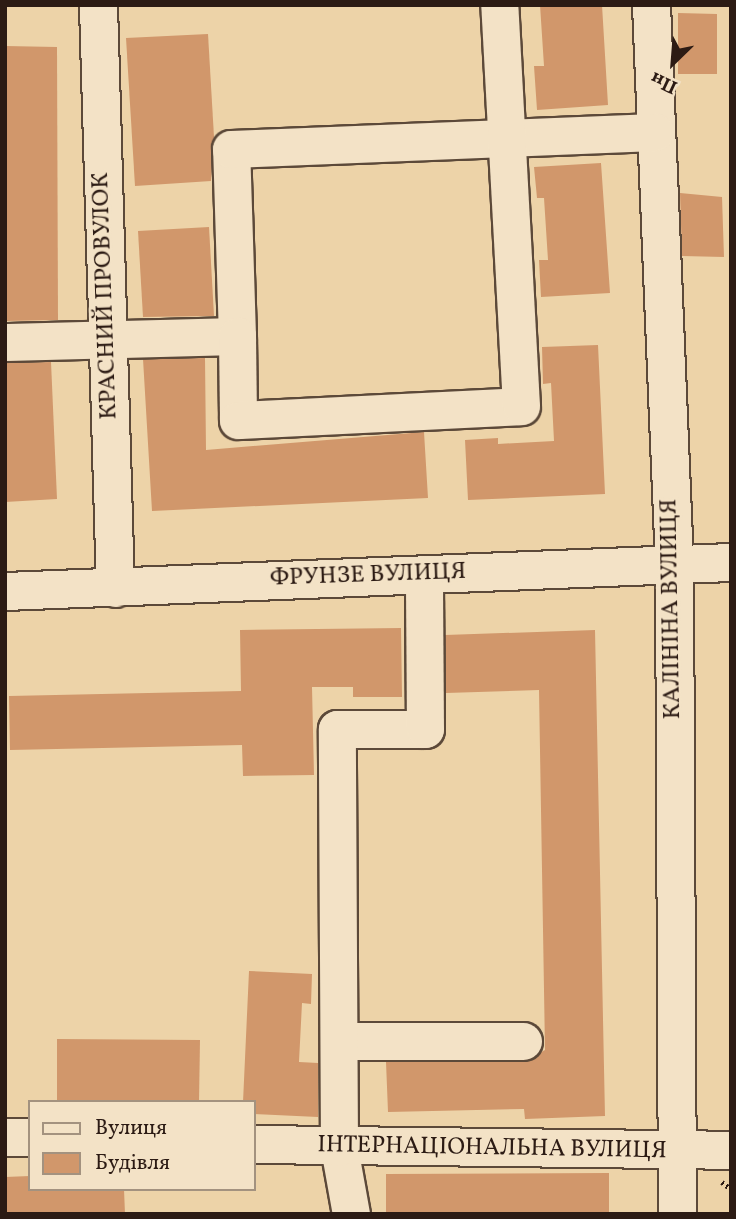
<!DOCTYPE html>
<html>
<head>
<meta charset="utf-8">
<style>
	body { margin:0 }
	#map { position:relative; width:736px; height:1219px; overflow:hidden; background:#edd3a8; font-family:Vollkorn,serif }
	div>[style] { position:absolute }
	.building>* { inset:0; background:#d1976b }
	.path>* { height:4.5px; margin-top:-2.25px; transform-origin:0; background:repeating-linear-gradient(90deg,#2c1b14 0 2px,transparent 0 5.5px) }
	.roads { filter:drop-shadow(2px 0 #5c4939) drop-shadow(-2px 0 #5c4939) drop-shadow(0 2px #5c4939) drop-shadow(0 -2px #5c4939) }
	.minor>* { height:37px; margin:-18.5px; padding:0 18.5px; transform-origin:18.5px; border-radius:18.5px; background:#f3e2c6 }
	span { translate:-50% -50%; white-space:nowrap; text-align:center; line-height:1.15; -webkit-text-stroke:5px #f3e2c6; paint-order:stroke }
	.street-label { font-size:24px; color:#2c1b14 }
	.frame { position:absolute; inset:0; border:7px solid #2c1b14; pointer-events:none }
	.legend { position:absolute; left:28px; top:1100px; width:228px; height:91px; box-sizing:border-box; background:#f3e2c6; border:2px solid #a3927f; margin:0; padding:9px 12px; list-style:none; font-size:21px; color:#2c1b14 }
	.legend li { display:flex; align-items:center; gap:14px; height:35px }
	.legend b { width:35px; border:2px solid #a3927f }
	.north { position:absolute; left:638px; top:28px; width:70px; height:70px; -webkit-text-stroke:5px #f3e2c6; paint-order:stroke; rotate:205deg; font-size:19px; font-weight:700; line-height:28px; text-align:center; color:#2c1b14 }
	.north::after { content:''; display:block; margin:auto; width:24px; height:32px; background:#2c1b14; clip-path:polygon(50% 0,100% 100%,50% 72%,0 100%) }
</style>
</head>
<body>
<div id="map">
	<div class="building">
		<i style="clip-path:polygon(540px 5px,602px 5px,608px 105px,537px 110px,534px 66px,544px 66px)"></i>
		<i style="clip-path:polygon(678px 13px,717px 14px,717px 74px,678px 74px)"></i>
		<i style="clip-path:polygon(208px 34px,214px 137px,211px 181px,135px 186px,126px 38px)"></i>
		<i style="clip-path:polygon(5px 46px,57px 47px,58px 320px,5px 321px)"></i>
		<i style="clip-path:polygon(601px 163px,610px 293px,541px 297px,539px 260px,548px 260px,544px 198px,537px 198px,534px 167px)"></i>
		<i style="clip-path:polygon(680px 193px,722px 197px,724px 257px,682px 256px)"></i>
		<i style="clip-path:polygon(209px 227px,214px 316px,143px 317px,138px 231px)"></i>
		<i style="clip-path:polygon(598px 345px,605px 494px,468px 500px,465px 440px,498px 438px,498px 444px,554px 441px,551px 383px,543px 384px,542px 347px)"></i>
		<i style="clip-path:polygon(205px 358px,206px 450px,424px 432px,428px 498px,152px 511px,143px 359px)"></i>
		<i style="clip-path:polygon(51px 362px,57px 499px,5px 502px,5px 363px)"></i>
		<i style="clip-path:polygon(401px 628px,402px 697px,353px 697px,353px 687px,312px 687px,314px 775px,243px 776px,242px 745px,10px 750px,9px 696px,241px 691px,240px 630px)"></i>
		<i style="clip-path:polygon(595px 630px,605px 1116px,525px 1119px,524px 1109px,388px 1112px,386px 1062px,523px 1062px,545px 1050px,539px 690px,446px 693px,445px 635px)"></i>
		<i style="clip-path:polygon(249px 971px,312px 974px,311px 1004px,302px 1003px,299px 1062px,318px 1063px,318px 1117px,254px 1114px,254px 1102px,243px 1102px)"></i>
		<i style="clip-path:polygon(57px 1039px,200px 1040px,199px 1102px,57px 1101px)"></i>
		<i style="clip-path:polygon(609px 1173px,609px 1214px,386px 1214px,386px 1174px)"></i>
		<i style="clip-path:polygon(30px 1176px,30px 1189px,124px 1189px,125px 1214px,5px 1214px,5px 1177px)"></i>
	</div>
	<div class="path">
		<i style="left:722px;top:1182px;width:11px;rotate:38deg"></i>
	</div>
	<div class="roads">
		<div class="minor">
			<i style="left:98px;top:5px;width:583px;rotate:88.33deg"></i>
			<i style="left:651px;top:5px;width:559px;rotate:87.64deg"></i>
			<i style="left:674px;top:564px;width:650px;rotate:89.74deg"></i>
			<i style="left:237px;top:336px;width:187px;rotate:-91.8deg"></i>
			<i style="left:231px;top:149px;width:424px;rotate:-2.3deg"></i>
			<i style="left:5px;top:342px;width:232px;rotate:-1.5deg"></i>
			<i style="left:237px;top:336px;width:84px;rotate:89.3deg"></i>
			<i style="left:238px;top:420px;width:283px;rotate:-2.8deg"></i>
			<i style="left:521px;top:406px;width:402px;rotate:-93.1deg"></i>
			<i style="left:5px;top:591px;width:727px;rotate:-2.29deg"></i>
			<i style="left:341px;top:1041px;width:182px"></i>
			<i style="left:5px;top:1137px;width:25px"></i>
			<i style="left:254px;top:1144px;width:477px;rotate:0.7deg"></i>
			<i style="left:351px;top:1214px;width:68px;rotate:-100.2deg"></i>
			<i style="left:339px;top:1147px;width:418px;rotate:-90.3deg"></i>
			<i style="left:337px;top:729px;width:88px"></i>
			<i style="left:425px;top:729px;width:155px;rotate:-90.4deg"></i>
		</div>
	</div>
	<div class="street-label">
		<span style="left:106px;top:296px;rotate:-92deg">КРАСНИЙ ПРОВУЛОК</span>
		<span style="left:368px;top:576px;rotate:-2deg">ФРУНЗЕ ВУЛИЦЯ</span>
		<span style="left:672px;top:609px;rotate:-91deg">КАЛІНІНА ВУЛИЦЯ</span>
		<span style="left:492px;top:1149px;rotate:1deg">ІНТЕРНАЦІОНАЛЬНА ВУЛИЦЯ</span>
	</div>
	<div class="frame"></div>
	<ul class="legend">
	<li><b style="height:9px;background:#f3e2c6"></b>Вулиця</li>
	<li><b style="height:19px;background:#d1976b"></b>Будівля</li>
	</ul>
	<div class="north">Пн</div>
</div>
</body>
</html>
